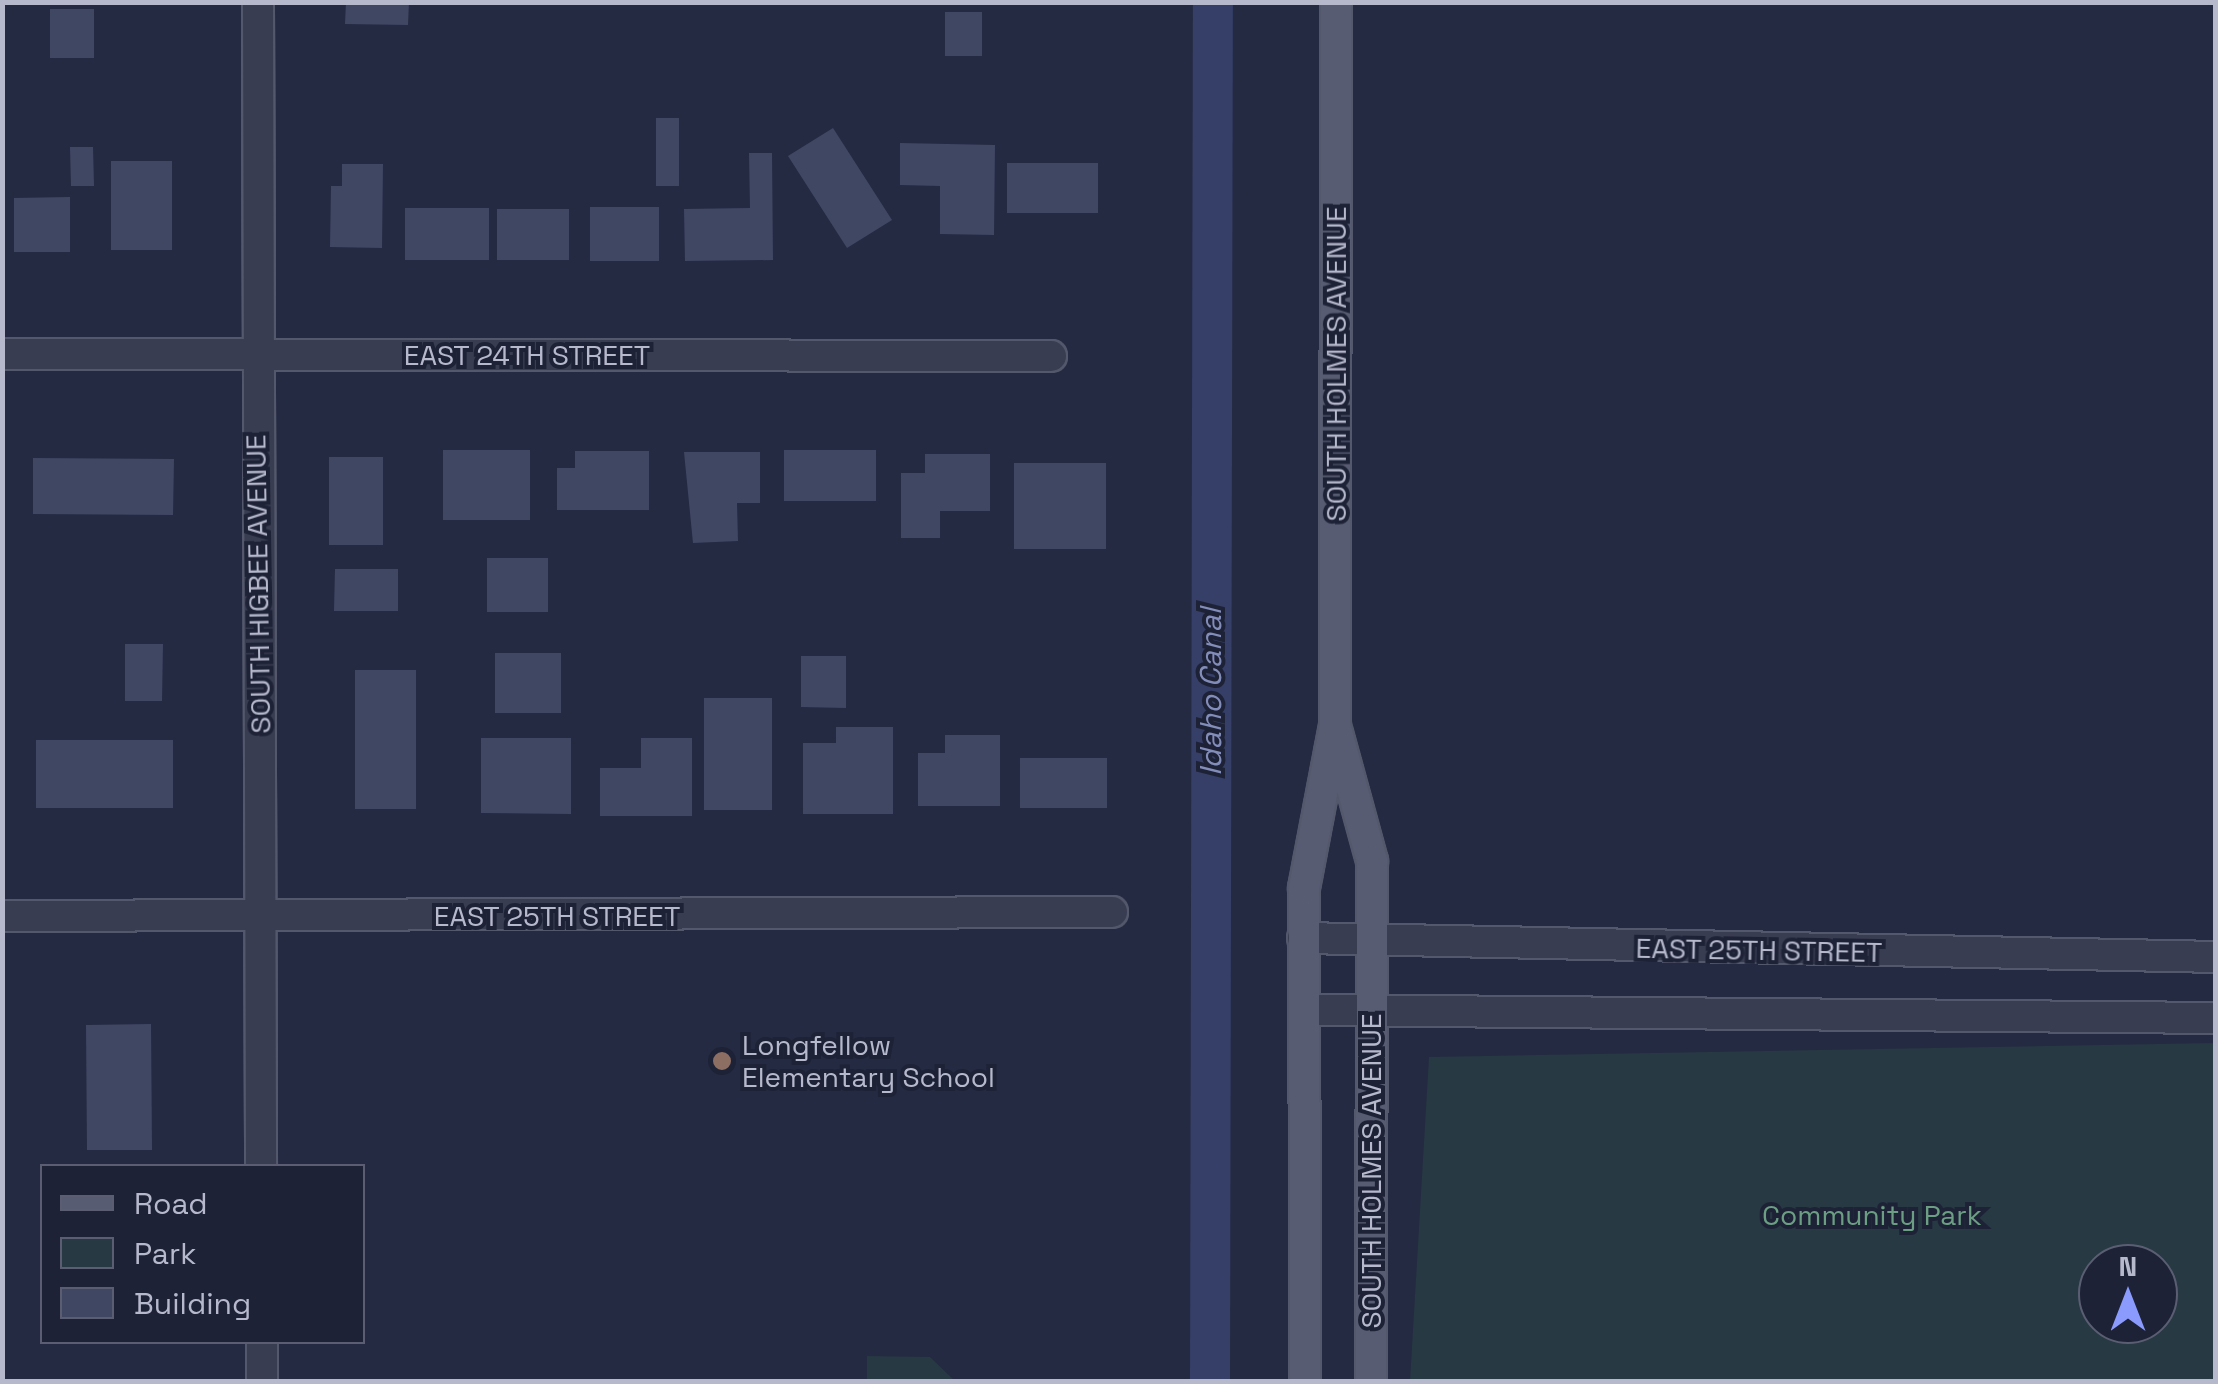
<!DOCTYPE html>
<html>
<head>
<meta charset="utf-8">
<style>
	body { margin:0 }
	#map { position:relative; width:2218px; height:1384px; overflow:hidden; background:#242a42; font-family:"Space Grotesk",sans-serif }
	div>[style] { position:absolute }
	.green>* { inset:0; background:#273943 }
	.canal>* { height:40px; margin:-20px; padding:0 20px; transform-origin:20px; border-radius:20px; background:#353f68 }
	.building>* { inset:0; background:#404763 }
	.roads { filter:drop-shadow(2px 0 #54586c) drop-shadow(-2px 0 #54586c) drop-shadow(0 2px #54586c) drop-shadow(0 -2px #54586c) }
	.minor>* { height:30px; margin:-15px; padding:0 15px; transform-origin:15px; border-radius:15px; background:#393d52 }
	.major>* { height:30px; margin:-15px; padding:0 15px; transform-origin:15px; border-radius:15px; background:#575c72 }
	.dots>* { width:28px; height:28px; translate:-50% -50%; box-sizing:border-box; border:5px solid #1e2237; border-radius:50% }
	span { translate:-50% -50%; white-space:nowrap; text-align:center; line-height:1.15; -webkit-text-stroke:8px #1e2237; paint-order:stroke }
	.street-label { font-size:28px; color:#b6b9cc }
	.poi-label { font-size:28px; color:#b6b9cc }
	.left { translate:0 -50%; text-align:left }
	.park-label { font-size:28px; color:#6c9e84 }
	.water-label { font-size:30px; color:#838db9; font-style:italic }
	.frame { position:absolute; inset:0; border:5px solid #b6b9cc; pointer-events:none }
	.legend { position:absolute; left:40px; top:1164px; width:325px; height:180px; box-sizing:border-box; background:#1e2237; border:2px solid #5b5e73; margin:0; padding:12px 18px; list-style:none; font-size:30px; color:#b6b9cc }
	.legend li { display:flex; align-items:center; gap:20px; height:50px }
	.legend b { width:50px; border:2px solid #5b5e73 }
	.north { position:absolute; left:2078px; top:1244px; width:100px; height:100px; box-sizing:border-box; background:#1e2237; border:2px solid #5b5e73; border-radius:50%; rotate:0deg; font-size:28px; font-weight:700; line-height:40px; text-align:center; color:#b6b9cc }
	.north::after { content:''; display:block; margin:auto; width:35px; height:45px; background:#8a9afd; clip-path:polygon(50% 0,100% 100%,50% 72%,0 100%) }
</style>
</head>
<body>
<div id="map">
	<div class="green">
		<i style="clip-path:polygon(evenodd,2215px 1043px,2215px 1381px,1410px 1381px,1429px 1057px,2215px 1043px,2098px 1264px,2158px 1264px,2158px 1324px,2098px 1324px,2098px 1264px)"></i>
		<i style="clip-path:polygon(867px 1356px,930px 1357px,955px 1381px,867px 1381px)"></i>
	</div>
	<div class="canal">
		<i style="left:1210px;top:1382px;width:1380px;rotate:-89.88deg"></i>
	</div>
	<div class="building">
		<i style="clip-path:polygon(346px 2px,409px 2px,408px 25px,345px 24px)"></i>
		<i style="clip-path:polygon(50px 9px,94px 9px,94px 58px,50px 58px)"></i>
		<i style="clip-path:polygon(945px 12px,982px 12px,982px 56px,945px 56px)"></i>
		<i style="clip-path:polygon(656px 118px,679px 118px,679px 186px,656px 186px)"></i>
		<i style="clip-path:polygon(833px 128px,892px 220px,847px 248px,788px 156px)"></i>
		<i style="clip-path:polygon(900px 143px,995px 145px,994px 235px,940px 234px,940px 186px,900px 185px)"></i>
		<i style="clip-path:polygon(70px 147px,93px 147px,94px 186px,71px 186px)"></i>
		<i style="clip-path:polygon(749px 153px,772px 153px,773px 260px,685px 261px,684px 209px,750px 208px)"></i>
		<i style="clip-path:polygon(111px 161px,172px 161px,172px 250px,111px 250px)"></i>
		<i style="clip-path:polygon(1007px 163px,1098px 163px,1098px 213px,1007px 213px)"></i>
		<i style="clip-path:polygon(342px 164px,383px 164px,382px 248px,330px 247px,331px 186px,342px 186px)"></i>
		<i style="clip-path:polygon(70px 197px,70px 252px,14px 252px,14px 198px)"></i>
		<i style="clip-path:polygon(590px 207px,659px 207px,659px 261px,590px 261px)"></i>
		<i style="clip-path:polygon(405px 208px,489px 208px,489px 260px,405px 260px)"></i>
		<i style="clip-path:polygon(497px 209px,569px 209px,569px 260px,497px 260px)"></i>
		<i style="clip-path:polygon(443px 450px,530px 450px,530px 520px,443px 520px)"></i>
		<i style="clip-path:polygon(784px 450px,876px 450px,876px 501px,784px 501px)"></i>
		<i style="clip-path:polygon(575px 451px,649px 451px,649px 510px,557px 510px,557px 468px,575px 468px)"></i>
		<i style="clip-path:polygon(684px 452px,760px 452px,760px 503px,737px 503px,738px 541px,693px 543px)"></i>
		<i style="clip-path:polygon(925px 454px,990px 454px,990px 511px,940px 511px,940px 538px,901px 538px,901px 473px,925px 473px)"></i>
		<i style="clip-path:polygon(329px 457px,383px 457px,383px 545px,329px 545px)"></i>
		<i style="clip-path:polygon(33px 458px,174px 459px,173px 515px,33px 514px)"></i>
		<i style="clip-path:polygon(1014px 463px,1106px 463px,1106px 549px,1014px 549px)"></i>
		<i style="clip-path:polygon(487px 558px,548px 558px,548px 612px,487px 612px)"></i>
		<i style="clip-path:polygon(335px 569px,398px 569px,398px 611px,334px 611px)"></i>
		<i style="clip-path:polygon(125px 644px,163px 644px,162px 701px,125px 701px)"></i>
		<i style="clip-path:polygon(495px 653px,561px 653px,561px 713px,495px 713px)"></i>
		<i style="clip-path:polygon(801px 656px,846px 656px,846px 708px,801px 707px)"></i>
		<i style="clip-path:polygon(355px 670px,416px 670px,416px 809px,355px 809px)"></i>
		<i style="clip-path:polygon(704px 698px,772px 698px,772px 810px,704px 810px)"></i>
		<i style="clip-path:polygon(836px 727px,893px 727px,893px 814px,803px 814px,803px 743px,836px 743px)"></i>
		<i style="clip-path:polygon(945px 735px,1000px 735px,1000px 806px,918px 806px,918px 753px,945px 753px)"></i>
		<i style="clip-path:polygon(481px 738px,571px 738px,571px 814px,481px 813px)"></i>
		<i style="clip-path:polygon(641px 738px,692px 738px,692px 816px,600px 816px,600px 768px,641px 768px)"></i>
		<i style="clip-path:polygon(36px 740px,173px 740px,173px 808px,36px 808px)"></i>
		<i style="clip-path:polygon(1020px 758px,1107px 758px,1107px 808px,1020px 808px)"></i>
		<i style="clip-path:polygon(151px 1024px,152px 1150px,87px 1150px,86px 1025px)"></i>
	</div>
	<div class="roads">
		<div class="minor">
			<i style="left:258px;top:2px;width:1164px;rotate:89.85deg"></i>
			<i style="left:2px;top:354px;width:1049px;rotate:0.11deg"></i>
			<i style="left:2px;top:916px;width:1110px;rotate:-0.21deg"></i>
			<i style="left:1303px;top:938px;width:913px;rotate:1.19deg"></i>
			<i style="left:1304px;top:1010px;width:912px;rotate:0.5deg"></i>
			<i style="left:262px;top:1342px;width:40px;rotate:90deg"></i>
		</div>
		<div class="major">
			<i style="left:1337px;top:733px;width:133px;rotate:74.7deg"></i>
			<i style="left:1372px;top:861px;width:521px;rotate:90.11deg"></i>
			<i style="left:1305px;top:1382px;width:494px;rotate:-90.1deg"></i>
			<i style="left:1304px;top:888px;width:166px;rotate:-79.2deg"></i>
			<i style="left:1335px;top:725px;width:723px;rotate:-89.92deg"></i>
		</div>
	</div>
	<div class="dots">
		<i style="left:722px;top:1061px;background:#8d6e63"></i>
	</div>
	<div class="street-label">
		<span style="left:527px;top:355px">EAST 24TH STREET</span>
		<span style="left:1336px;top:364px;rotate:-90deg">SOUTH HOLMES AVENUE</span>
		<span style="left:258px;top:584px;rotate:-91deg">SOUTH HIGBEE AVENUE</span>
		<span style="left:557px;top:916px">EAST 25TH STREET</span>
		<span style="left:1759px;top:950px;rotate:1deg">EAST 25TH STREET</span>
		<span style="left:1371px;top:1171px;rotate:-90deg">SOUTH HOLMES AVENUE</span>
	</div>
	<div class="poi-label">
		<span class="left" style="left:742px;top:1061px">Longfellow<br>Elementary School</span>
	</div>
	<div class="park-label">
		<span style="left:1872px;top:1215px">Community Park</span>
	</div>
	<div class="water-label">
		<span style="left:1211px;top:692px;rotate:-90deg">Idaho Canal</span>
	</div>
	<div class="frame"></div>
	<ul class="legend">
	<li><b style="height:12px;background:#575c72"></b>Road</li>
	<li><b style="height:28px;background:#273943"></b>Park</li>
	<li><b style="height:28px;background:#404763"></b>Building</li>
	</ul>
	<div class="north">N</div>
</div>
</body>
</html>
